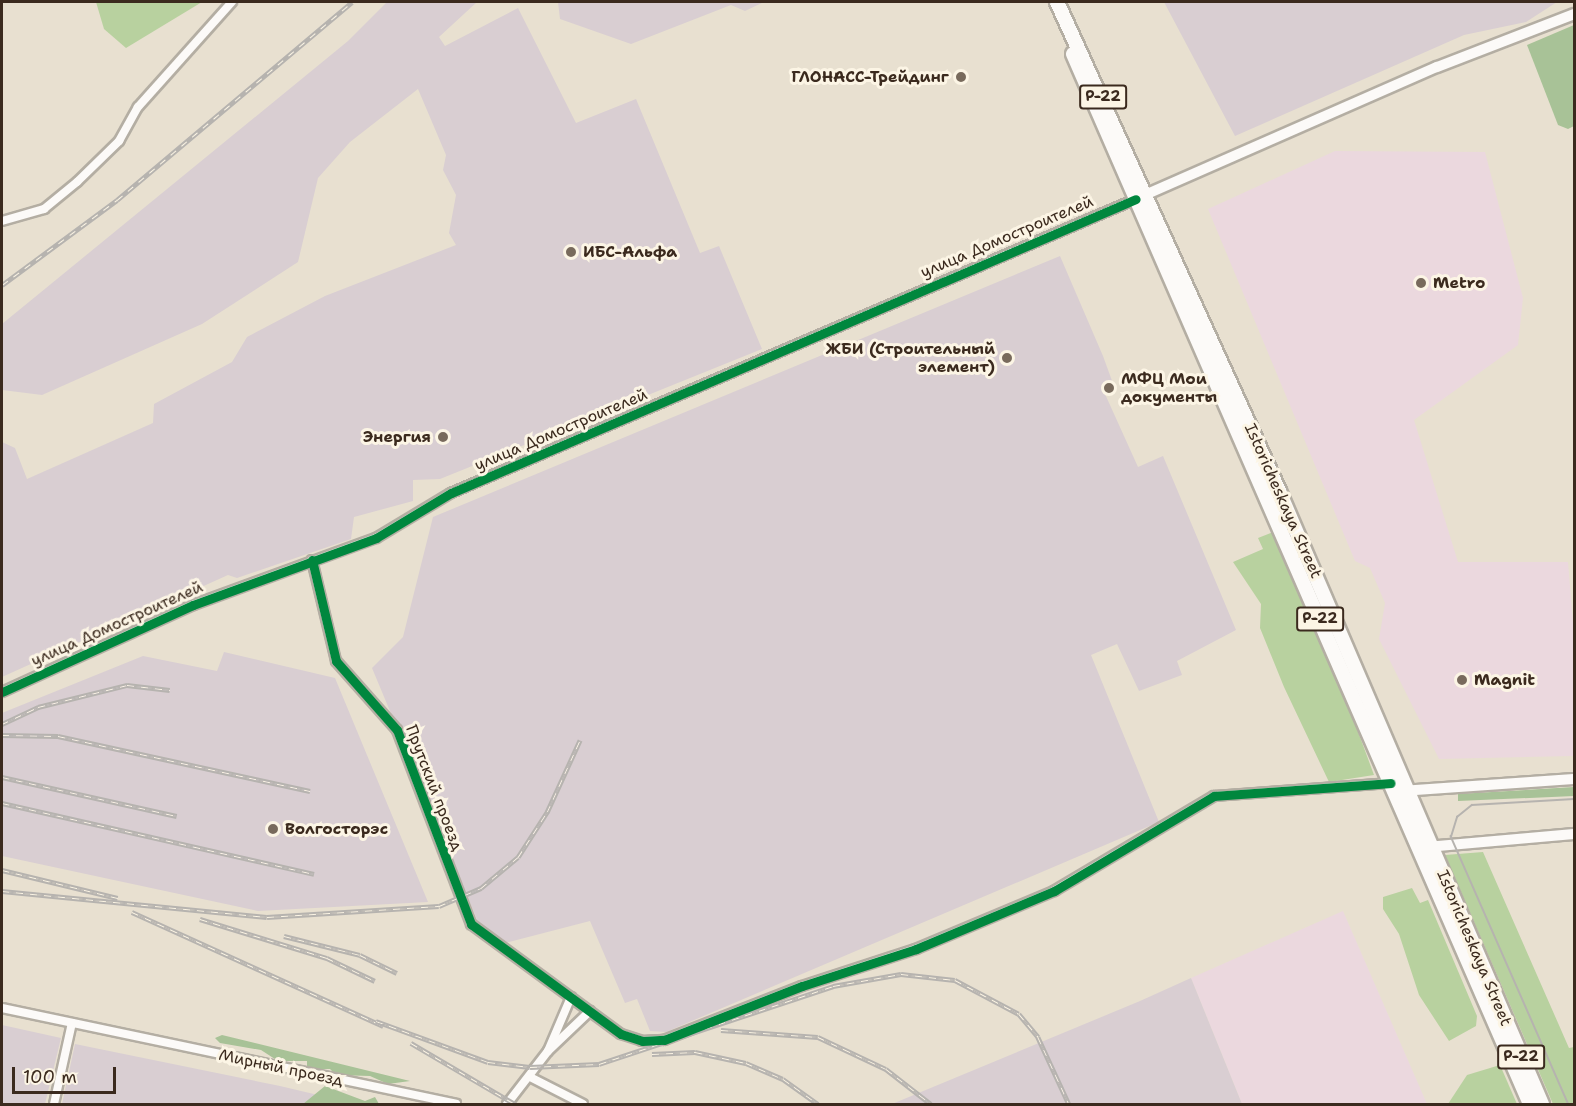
<!DOCTYPE html>
<html>
<head>
<meta charset="utf-8">
<style>
	body { margin:0 }
	#map { position:relative; width:1576px; height:1106px; overflow:hidden; background:#e8e0d0; font-family:"Shantell Sans",sans-serif }
	div>[style] { position:absolute }
	.built>* { inset:0; background:#ebd8de }
	.industrial>* { inset:0; background:#d9ced2 }
	.green>* { inset:0; background:#b8d19f }
	.forest>* { inset:0; background:#a8c297 }
	.roads { filter:drop-shadow(2px 0 #b4aea3) drop-shadow(-2px 0 #b4aea3) drop-shadow(0 2px #b4aea3) drop-shadow(0 -2px #b4aea3) }
	.street>* { height:8px; margin:-4px; padding:0 4px; transform-origin:4px; border-radius:4px; background:#fcfaf8 }
	.secondary>* { height:10px; margin:-5px; padding:0 5px; transform-origin:5px; border-radius:5px; background:#fcfaf8 }
	.highway>* { height:14px; margin:-7px; padding:0 7px; transform-origin:7px; border-radius:7px; background:#fcfaf8 }
	.tram>* { height:1.5px; margin:-0.75px; padding:0 0.75px; transform-origin:0.75px; border-radius:0.75px; background:#b6b3af }
	.rail>* { height:4.5px; margin-top:-2.25px; transform-origin:0; background:repeating-linear-gradient(90deg,#fcf5e5 0 7px,#b6b3af 0 14px); box-sizing:border-box; border-block:2px solid #b6b3af }
	.cycleway>* { height:9px; margin:-4.5px; padding:0 4.5px; transform-origin:4.5px; border-radius:4.5px; background:#00873e }
	.dots>* { width:16px; height:16px; translate:-50% -50%; box-sizing:border-box; border:3px solid #fcf5e5; border-radius:50% }
	span { translate:-50% -50%; white-space:nowrap; text-align:center; line-height:1.15; -webkit-text-stroke:6px #fcf5e5; paint-order:stroke }
	.shield-label span { padding:2px 4px; background:#fcf5e5; border:2px solid; border-radius:4px; -webkit-text-stroke-width:0 }
	.shield-label { font-size:15px; color:#3b2a1e; font-weight:700 }
	.poi-label { font-size:16px; color:#3b2a1e; font-weight:700 }
	.right { translate:-100% -50%; text-align:right }
	.left { translate:0 -50%; text-align:left }
	.street-label { font-size:16px; color:#3b2a1e }
	.frame { position:absolute; inset:0; border:3px solid #3b2a1e; pointer-events:none }
	.scale { position:absolute; left:12px; top:1067px; width:104px; height:27px; box-sizing:border-box; border:3px solid #3b2a1e; border-top:0; padding-left:8px; font-size:18px; line-height:21px; white-space:nowrap; color:#3b2a1e; -webkit-text-stroke:4px #fcf5e5; paint-order:stroke }
</style>
</head>
<body>
<div id="map">
	<div class="built">
		<i style="clip-path:polygon(1335px 151px,1485px 152px,1523px 298px,1518px 345px,1414px 420px,1458px 562px,1568px 562px,1574px 635px,1574px 756px,1439px 759px,1379px 639px,1385px 603px,1370px 568px,1355px 561px,1208px 209px)"></i>
		<i style="clip-path:polygon(1343px 911px,1427px 1104px,1242px 1104px,1191px 978px)"></i>
	</div>
	<div class="industrial">
		<i style="clip-path:polygon(387px 2px,477px 2px,439px 37px,445px 46px,518px 8px,576px 123px,636px 99px,700px 253px,719px 246px,762px 349px,440px 479px,413px 480px,413px 501px,354px 517px,351px 539px,237px 578px,228px 575px,2px 677px,2px 442px,15px 448px,27px 479px,153px 423px,154px 404px,232px 362px,247px 337px,325px 296px,456px 245px,449px 233px,456px 195px,443px 170px,446px 155px,418px 89px,350px 142px,318px 178px,298px 262px,202px 324px,42px 395px,2px 390px,2px 324px,348px 41px)"></i>
		<i style="clip-path:polygon(558px 2px,764px 2px,745px 11px,731px 5px,631px 44px,560px 19px)"></i>
		<i style="clip-path:polygon(1164px 2px,1557px 2px,1526px 22px,1464px 35px,1235px 136px)"></i>
		<i style="clip-path:polygon(1060px 256px,1103px 356px,1115px 389px,1105px 394px,1138px 467px,1163px 456px,1236px 630px,1177px 661px,1182px 675px,1139px 691px,1117px 644px,1091px 655px,1159px 822px,666px 1032px,650px 1031px,637px 999px,625px 1003px,590px 921px,505px 943px,478px 922px,372px 668px,403px 637px,433px 517px)"></i>
		<i style="clip-path:polygon(224px 652px,335px 678px,428px 902px,258px 911px,2px 856px,2px 713px,143px 656px,217px 671px)"></i>
		<i style="clip-path:polygon(1191px 978px,1242px 1104px,892px 1104px,1140px 1001px)"></i>
		<i style="clip-path:polygon(2px 1025px,61px 1038px,45px 1104px,2px 1104px)"></i>
		<i style="clip-path:polygon(75px 1044px,280px 1086px,356px 1104px,62px 1104px)"></i>
	</div>
	<div class="green">
		<i style="clip-path:polygon(96px 2px,202px 2px,126px 48px,104px 29px)"></i>
		<i style="clip-path:polygon(1273px 532px,1350px 710px,1374px 775px,1329px 782px,1284px 687px,1260px 628px,1261px 604px,1233px 562px,1263px 549px,1258px 538px)"></i>
		<i style="clip-path:polygon(1483px 852px,1569px 1048px,1574px 1047px,1574px 1104px,1553px 1104px,1445px 855px)"></i>
		<i style="clip-path:polygon(1412px 888px,1420px 903px,1428px 900px,1477px 1016px,1476px 1026px,1449px 1041px,1419px 995px,1399px 934px,1383px 909px,1383px 897px)"></i>
		<i style="clip-path:polygon(1500px 1065px,1517px 1104px,1448px 1104px,1467px 1075px)"></i>
	</div>
	<div class="forest">
		<i style="clip-path:polygon(1574px 25px,1574px 126px,1568px 129px,1558px 125px,1527px 45px)"></i>
		<i style="clip-path:polygon(1574px 787px,1574px 796px,1458px 801px,1458px 794px)"></i>
		<i style="clip-path:polygon(222px 1035px,410px 1081px,388px 1084px,370px 1076px,336px 1075px,330px 1069px,307px 1069px,307px 1061px,278px 1061px,261px 1050px,220px 1043px,215px 1038px)"></i>
		<i style="clip-path:polygon(325px 1086px,365px 1101px,375px 1097px,379px 1104px,303px 1104px)"></i>
	</div>
	<div class="roads">
		<div class="street">
			<i style="left:2px;top:221px;width:44px;rotate:-15.9deg"></i>
			<i style="left:44px;top:209px;width:43px;rotate:-39.3deg"></i>
			<i style="left:77px;top:182px;width:59px;rotate:-44.3deg"></i>
			<i style="left:119px;top:141px;width:39px;rotate:-61deg"></i>
			<i style="left:138px;top:107px;width:141px;rotate:-48.2deg"></i>
			<i style="left:312px;top:560px;width:104px;rotate:76.6deg"></i>
			<i style="left:336px;top:661px;width:92px;rotate:48.5deg"></i>
			<i style="left:397px;top:730px;width:208px;rotate:69.1deg"></i>
			<i style="left:471px;top:924px;width:186px;rotate:36.3deg"></i>
			<i style="left:621px;top:1034px;width:22px;rotate:18deg"></i>
			<i style="left:642px;top:1041px;width:22px;rotate:-3deg"></i>
			<i style="left:664px;top:1040px;width:148px;rotate:-21.4deg"></i>
			<i style="left:802px;top:986px;width:120px;rotate:-18deg"></i>
			<i style="left:916px;top:949px;width:150px;rotate:-22.8deg"></i>
			<i style="left:1054px;top:891px;width:186px;rotate:-30.7deg"></i>
			<i style="left:1214px;top:796px;width:177px;rotate:-4.2deg"></i>
			<i style="left:2px;top:692px;width:210px;rotate:-24.5deg"></i>
			<i style="left:193px;top:605px;width:195px;rotate:-20.1deg"></i>
			<i style="left:376px;top:538px;width:87px;rotate:-31deg"></i>
			<i style="left:451px;top:493px;width:745px;rotate:-23.23deg"></i>
			<i style="left:571px;top:997px;width:59px;rotate:113.1deg"></i>
			<i style="left:548px;top:1051px;width:58px;rotate:-43.6deg"></i>
			<i style="left:2px;top:1008px;width:464px;rotate:11.9deg"></i>
			<i style="left:532px;top:1078px;width:57px;rotate:27deg"></i>
			<i style="left:54px;top:1104px;width:83px;rotate:-77.5deg"></i>
			<i style="left:507px;top:1104px;width:67px;rotate:-52.3deg"></i>
		</div>
		<div class="secondary">
			<i style="left:1138px;top:198px;width:326px;rotate:-23.7deg"></i>
			<i style="left:1437px;top:67px;width:147px;rotate:-21.1deg"></i>
			<i style="left:1401px;top:791px;width:173px;rotate:-4deg"></i>
			<i style="left:1426px;top:847px;width:149px;rotate:-5deg"></i>
		</div>
		<div class="highway">
			<i style="left:1057px;top:2px;width:537px;rotate:65.58deg"></i>
			<i style="left:1279px;top:491px;width:667px;rotate:66.78deg"></i>
			<i style="left:1073px;top:54px;width:1145px;rotate:66.48deg"></i>
		</div>
	</div>
	<div class="tram">
		<i style="left:1568px;top:1104px;width:292px;rotate:-113.7deg"></i>
		<i style="left:1451px;top:837px;width:21px;rotate:-73deg"></i>
		<i style="left:1457px;top:817px;width:19px;rotate:-39deg"></i>
		<i style="left:1472px;top:805px;width:102px;rotate:-3.4deg"></i>
	</div>
	<div class="rail">
		<i style="left:2px;top:285px;width:143px;rotate:-36.5deg"></i>
		<i style="left:117px;top:200px;width:307px;rotate:-40.1deg"></i>
		<i style="left:2px;top:724px;width:40px;rotate:-25deg"></i>
		<i style="left:38px;top:707px;width:92px;rotate:-13.9deg"></i>
		<i style="left:127px;top:685px;width:43px;rotate:6.6deg"></i>
		<i style="left:2px;top:735px;width:56px;rotate:1deg"></i>
		<i style="left:58px;top:736px;width:258px;rotate:12.3deg"></i>
		<i style="left:2px;top:777px;width:179px;rotate:12.6deg"></i>
		<i style="left:2px;top:803px;width:320px;rotate:12.8deg"></i>
		<i style="left:2px;top:870px;width:119px;rotate:13.6deg"></i>
		<i style="left:2px;top:891px;width:266px;rotate:5.6deg"></i>
		<i style="left:267px;top:917px;width:172px;rotate:-3.7deg"></i>
		<i style="left:439px;top:906px;width:46px;rotate:-23.2deg"></i>
		<i style="left:481px;top:888px;width:48px;rotate:-40deg"></i>
		<i style="left:518px;top:857px;width:54px;rotate:-57.2deg"></i>
		<i style="left:547px;top:812px;width:79px;rotate:-65.4deg"></i>
		<i style="left:132px;top:912px;width:276px;rotate:24.4deg"></i>
		<i style="left:200px;top:919px;width:133px;rotate:17.1deg"></i>
		<i style="left:327px;top:958px;width:53px;rotate:25.6deg"></i>
		<i style="left:284px;top:936px;width:78px;rotate:14deg"></i>
		<i style="left:360px;top:955px;width:41px;rotate:25.9deg"></i>
		<i style="left:376px;top:1021px;width:119px;rotate:20.1deg"></i>
		<i style="left:488px;top:1062px;width:42px;rotate:6.8deg"></i>
		<i style="left:530px;top:1067px;width:69px;rotate:-2.5deg"></i>
		<i style="left:599px;top:1064px;width:247px;rotate:-18.4deg"></i>
		<i style="left:833px;top:986px;width:69px;rotate:-10deg"></i>
		<i style="left:901px;top:974px;width:54px;rotate:6.3deg"></i>
		<i style="left:955px;top:980px;width:72px;rotate:28deg"></i>
		<i style="left:1019px;top:1014px;width:30px;rotate:50deg"></i>
		<i style="left:1038px;top:1037px;width:74px;rotate:65.2deg"></i>
		<i style="left:721px;top:1030px;width:97px;rotate:4.1deg"></i>
		<i style="left:818px;top:1037px;width:75px;rotate:25.2deg"></i>
		<i style="left:886px;top:1069px;width:57px;rotate:37.9deg"></i>
		<i style="left:411px;top:1043px;width:121px;rotate:30.4deg"></i>
		<i style="left:652px;top:1054px;width:43px;rotate:-2.7deg"></i>
		<i style="left:695px;top:1052px;width:52px;rotate:12.2deg"></i>
		<i style="left:746px;top:1063px;width:40px;rotate:23.4deg"></i>
		<i style="left:783px;top:1079px;width:43px;rotate:35.5deg"></i>
	</div>
	<div class="cycleway">
		<i style="left:312px;top:560px;width:104px;rotate:76.6deg"></i>
		<i style="left:336px;top:661px;width:92px;rotate:48.5deg"></i>
		<i style="left:397px;top:730px;width:208px;rotate:69.1deg"></i>
		<i style="left:471px;top:924px;width:186px;rotate:36.3deg"></i>
		<i style="left:621px;top:1034px;width:22px;rotate:18deg"></i>
		<i style="left:642px;top:1041px;width:22px;rotate:-3deg"></i>
		<i style="left:664px;top:1040px;width:148px;rotate:-21.4deg"></i>
		<i style="left:802px;top:986px;width:120px;rotate:-18deg"></i>
		<i style="left:916px;top:949px;width:150px;rotate:-22.8deg"></i>
		<i style="left:1054px;top:891px;width:186px;rotate:-30.7deg"></i>
		<i style="left:1214px;top:796px;width:177px;rotate:-4.2deg"></i>
		<i style="left:2px;top:692px;width:210px;rotate:-24.5deg"></i>
		<i style="left:193px;top:605px;width:195px;rotate:-20.1deg"></i>
		<i style="left:376px;top:538px;width:87px;rotate:-31deg"></i>
		<i style="left:451px;top:493px;width:745px;rotate:-23.23deg"></i>
	</div>
	<div class="dots">
		<i style="left:961px;top:77px;background:#786a5c"></i>
		<i style="left:571px;top:252px;background:#786a5c"></i>
		<i style="left:1421px;top:283px;background:#786a5c"></i>
		<i style="left:1007px;top:358px;background:#786a5c"></i>
		<i style="left:1109px;top:388px;background:#786a5c"></i>
		<i style="left:443px;top:437px;background:#786a5c"></i>
		<i style="left:1462px;top:680px;background:#786a5c"></i>
		<i style="left:273px;top:829px;background:#786a5c"></i>
	</div>
	<div class="shield-label">
		<span style="left:1103px;top:97px">Р-22</span>
		<span style="left:1320px;top:619px">Р-22</span>
		<span style="left:1521px;top:1057px">Р-22</span>
	</div>
	<div class="poi-label">
		<span class="right" style="left:949px;top:77px">ГЛОНАСС-Трейдинг</span>
		<span class="left" style="left:583px;top:252px">ИБС-Альфа</span>
		<span class="left" style="left:1433px;top:283px">Metro</span>
		<span class="right" style="left:995px;top:358px">ЖБИ (Строительный<br>элемент)</span>
		<span class="left" style="left:1121px;top:388px">МФЦ Мои<br>документы</span>
		<span class="right" style="left:431px;top:437px">Энергия</span>
		<span class="left" style="left:1474px;top:680px">Magnit</span>
		<span class="left" style="left:285px;top:829px">Волгосторэс</span>
	</div>
	<div class="street-label">
		<span style="left:1007px;top:237px;rotate:-23deg">улица Домостроителей</span>
		<span style="left:561px;top:430px;rotate:-23deg">улица Домостроителей</span>
		<span style="left:1283px;top:501px;rotate:66deg">Istoricheskaya Street</span>
		<span style="left:117px;top:624px;rotate:-24deg">улица Домостроителей</span>
		<span style="left:434px;top:788px;rotate:69deg">Прутский проезд</span>
		<span style="left:1474px;top:948px;rotate:67deg">Istoricheskaya Street</span>
		<span style="left:281px;top:1068px;rotate:12deg">Мирный проезд</span>
	</div>
	<div class="frame"></div>
	<div class="scale">100 m</div>
</div>
</body>
</html>
